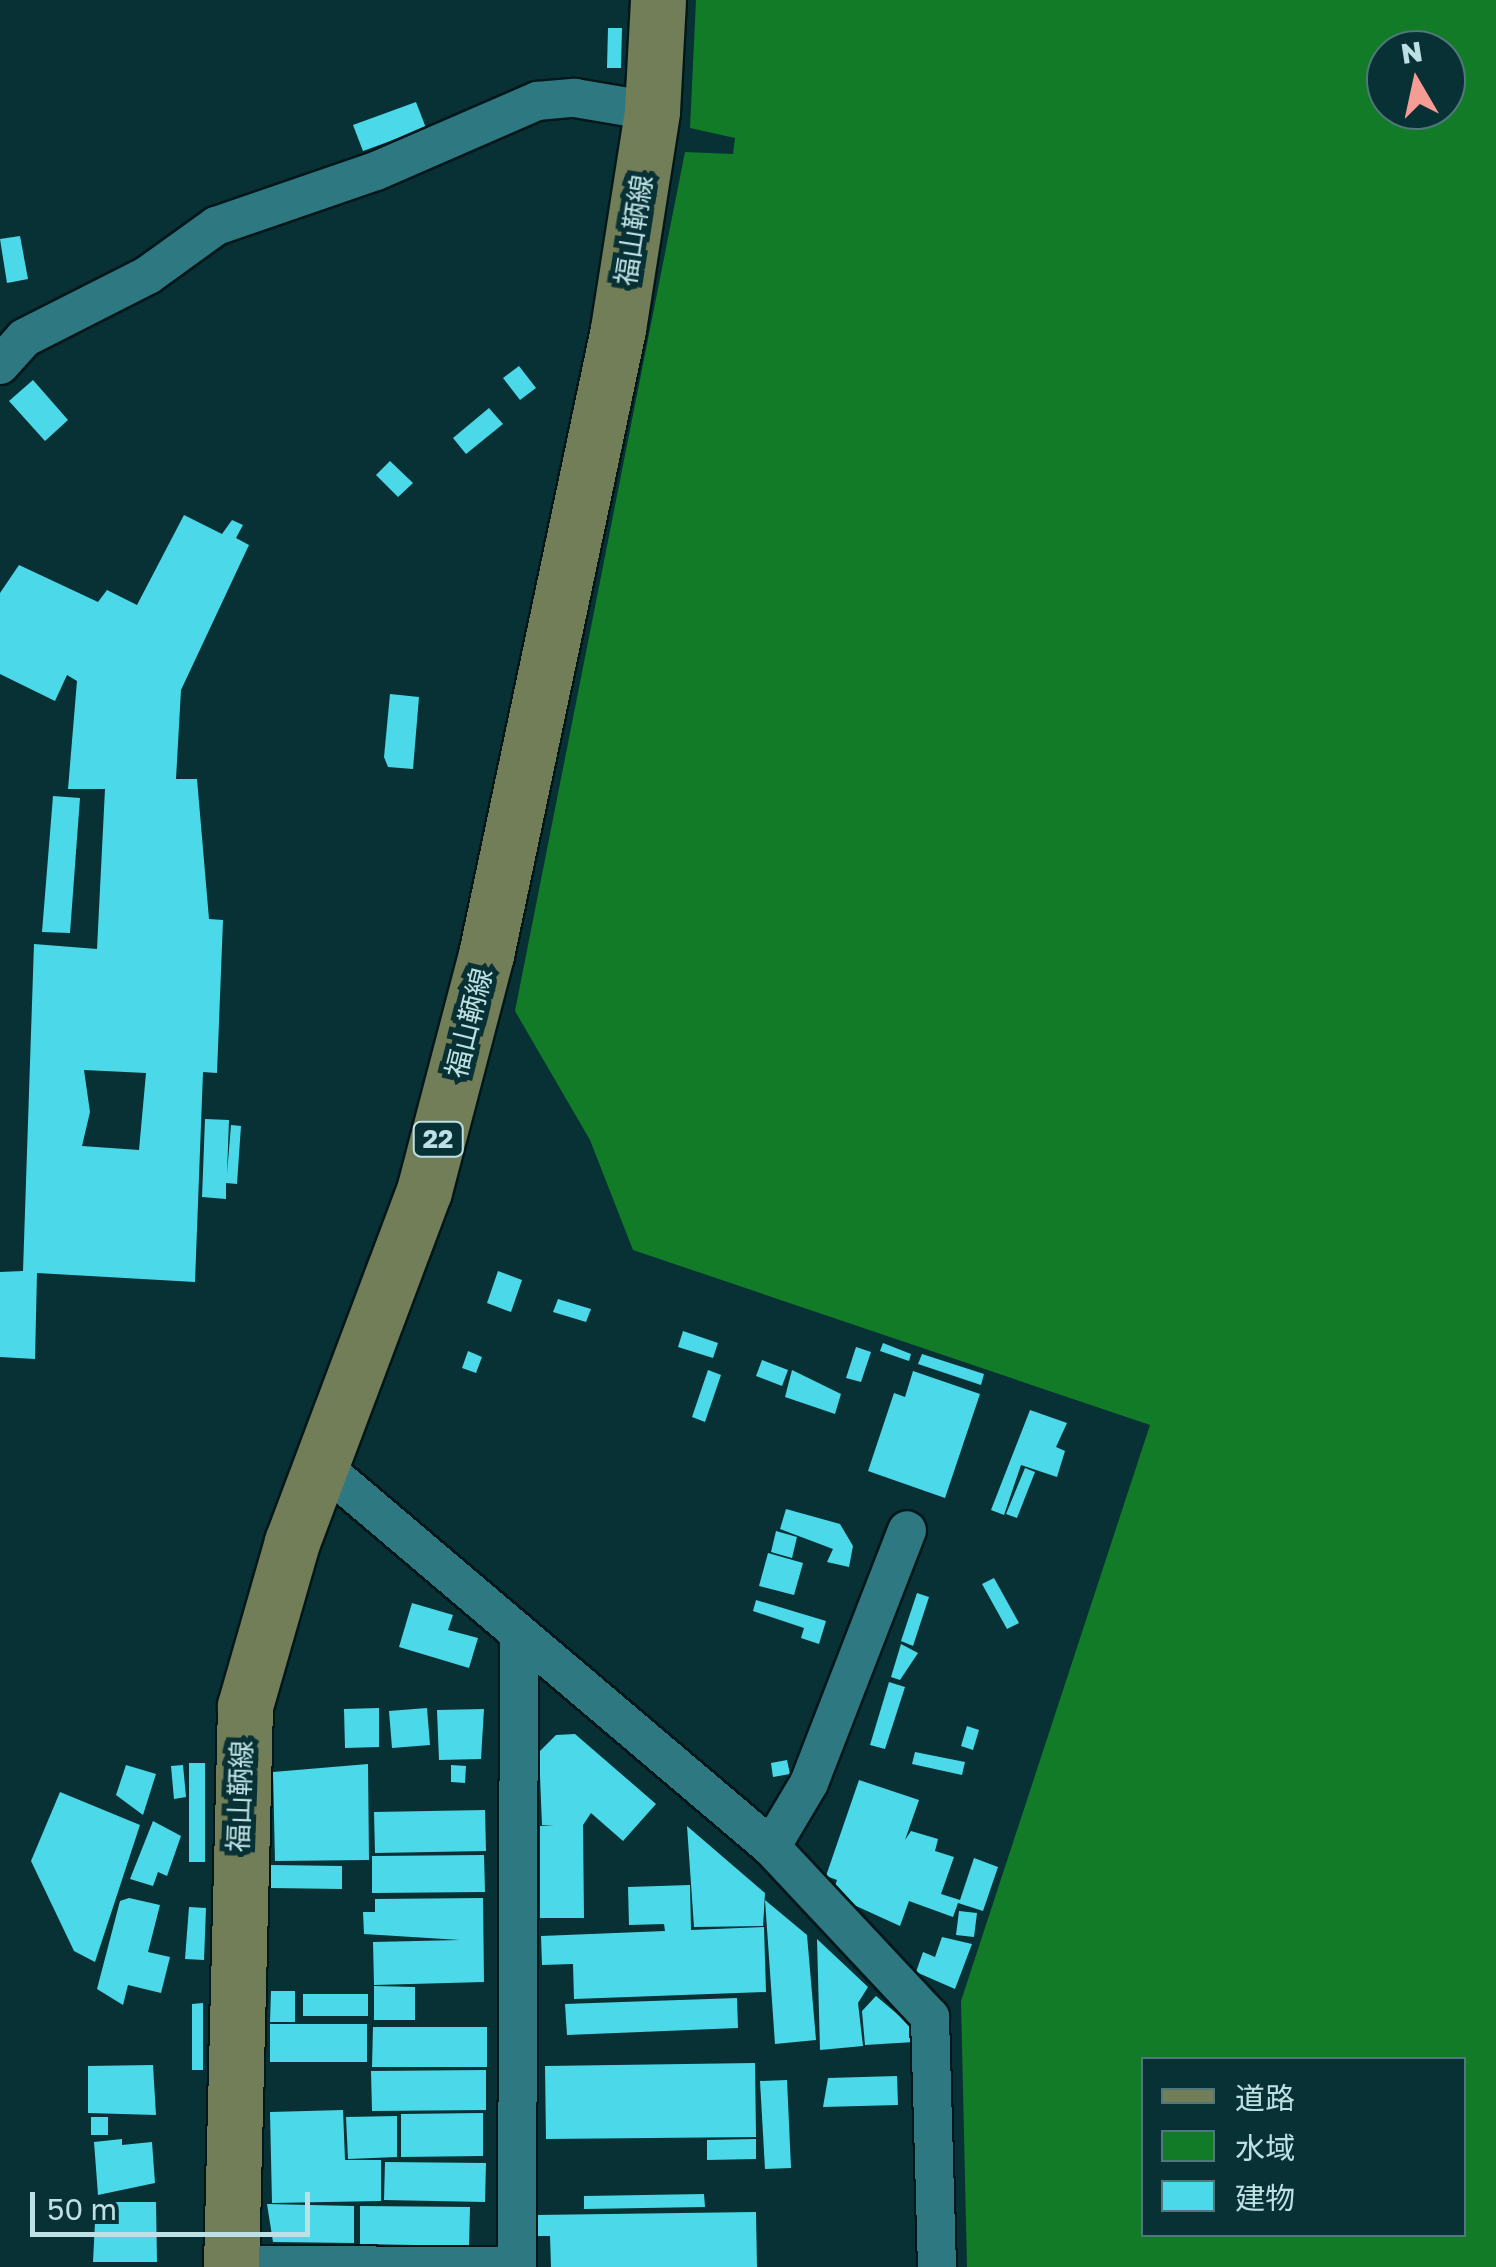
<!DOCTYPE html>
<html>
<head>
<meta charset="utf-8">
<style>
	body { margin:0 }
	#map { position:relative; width:1496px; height:2267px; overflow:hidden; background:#083135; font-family:"Golos Text","Noto Sans JP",sans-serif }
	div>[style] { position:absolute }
	.water>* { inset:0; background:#117b27 }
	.building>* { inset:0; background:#4bd9e9 }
	.roads { filter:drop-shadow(2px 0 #02171a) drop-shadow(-2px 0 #02171a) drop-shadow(0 2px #02171a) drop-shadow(0 -2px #02171a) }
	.street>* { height:38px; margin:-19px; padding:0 19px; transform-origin:19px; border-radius:19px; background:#2e7981 }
	.primary>* { height:55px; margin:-27.5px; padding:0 27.5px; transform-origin:27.5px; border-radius:27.5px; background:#727e57 }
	span { translate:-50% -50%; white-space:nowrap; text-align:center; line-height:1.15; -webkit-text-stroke:10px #083135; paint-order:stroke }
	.shield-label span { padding:2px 8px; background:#083135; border:2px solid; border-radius:8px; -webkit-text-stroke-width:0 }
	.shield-label { font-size:25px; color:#bde0e4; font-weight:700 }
	.street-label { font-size:28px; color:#bde0e4 }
	.legend { position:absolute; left:1141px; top:2057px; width:325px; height:180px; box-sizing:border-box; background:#083135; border:2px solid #50777b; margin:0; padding:12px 18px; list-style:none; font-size:30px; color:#bde0e4 }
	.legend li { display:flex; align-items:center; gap:20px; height:50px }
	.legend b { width:50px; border:2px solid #50777b }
	.north { position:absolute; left:1366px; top:30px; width:100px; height:100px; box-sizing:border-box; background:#083135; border:2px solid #50777b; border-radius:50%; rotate:351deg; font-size:28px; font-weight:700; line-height:40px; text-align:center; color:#bde0e4 }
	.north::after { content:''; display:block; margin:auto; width:35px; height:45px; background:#f59c94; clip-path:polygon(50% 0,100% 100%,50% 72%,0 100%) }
	.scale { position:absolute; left:30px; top:2192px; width:280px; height:45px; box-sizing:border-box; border:5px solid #bde0e4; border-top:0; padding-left:12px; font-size:30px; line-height:35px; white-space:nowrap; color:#bde0e4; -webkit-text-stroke:8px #083135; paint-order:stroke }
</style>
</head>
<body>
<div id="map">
	<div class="water">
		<i style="clip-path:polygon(evenodd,696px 0,1496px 0,1496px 2267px,967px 2267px,961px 2001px,1150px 1425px,633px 1250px,590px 1140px,515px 1011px,685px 152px,733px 154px,735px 138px,690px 128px,696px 0,1386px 50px,1446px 50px,1446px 110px,1386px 110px,1386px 50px,696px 0,1144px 2060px,1464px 2060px,1464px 2234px,1144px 2234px,1144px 2060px)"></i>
	</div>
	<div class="building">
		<i style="clip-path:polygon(608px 28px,622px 28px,621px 68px,607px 68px)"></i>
		<i style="clip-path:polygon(416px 102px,426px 128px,363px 151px,353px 125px)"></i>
		<i style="clip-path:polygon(20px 236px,28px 279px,7px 283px,0 239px)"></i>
		<i style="clip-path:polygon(519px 366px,536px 388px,520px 400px,503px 378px)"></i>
		<i style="clip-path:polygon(33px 380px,68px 420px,45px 441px,9px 401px)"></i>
		<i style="clip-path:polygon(489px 408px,503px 424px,466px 454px,453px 438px)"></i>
		<i style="clip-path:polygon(390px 461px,413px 483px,398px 497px,376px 475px)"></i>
		<i style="clip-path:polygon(evenodd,184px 515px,222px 534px,232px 520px,243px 525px,236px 538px,249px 545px,181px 690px,176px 779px,197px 779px,209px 919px,223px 920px,217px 1073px,203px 1072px,195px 1282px,37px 1273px,35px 1359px,0 1357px,0 1272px,23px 1271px,34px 944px,97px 949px,105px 789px,68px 789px,77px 681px,67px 675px,55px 701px,0 674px,0 593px,19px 565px,98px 602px,107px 590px,137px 605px,184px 515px,84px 1070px,146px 1073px,139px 1150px,82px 1146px,90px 1112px,84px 1070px)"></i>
		<i style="clip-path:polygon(390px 694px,419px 697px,413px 769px,388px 767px,384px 757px)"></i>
		<i style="clip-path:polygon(53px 796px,80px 798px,70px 933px,42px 932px)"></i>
		<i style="clip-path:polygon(205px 1119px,229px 1120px,227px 1174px,231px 1125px,241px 1126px,237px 1184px,226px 1183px,226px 1199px,202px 1197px)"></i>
		<i style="clip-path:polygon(498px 1271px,522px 1280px,511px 1312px,487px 1303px)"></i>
		<i style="clip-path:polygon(558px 1299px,591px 1309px,586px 1322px,553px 1312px)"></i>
		<i style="clip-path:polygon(683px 1331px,718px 1343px,713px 1358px,678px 1347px)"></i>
		<i style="clip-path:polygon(883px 1343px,911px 1354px,909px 1361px,880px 1351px)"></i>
		<i style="clip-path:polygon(856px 1347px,871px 1352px,861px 1382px,846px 1378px)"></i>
		<i style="clip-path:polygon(468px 1351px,482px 1357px,476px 1373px,462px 1368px)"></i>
		<i style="clip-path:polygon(922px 1354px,984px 1374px,981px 1385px,918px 1364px)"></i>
		<i style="clip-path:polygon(762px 1360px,788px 1370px,782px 1386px,756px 1376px)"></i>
		<i style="clip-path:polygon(708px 1370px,721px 1375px,705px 1422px,692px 1417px)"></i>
		<i style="clip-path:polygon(792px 1370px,841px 1394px,835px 1414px,785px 1397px)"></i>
		<i style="clip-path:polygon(913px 1371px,980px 1394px,945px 1498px,868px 1471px,894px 1393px,905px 1397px)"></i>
		<i style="clip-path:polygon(1030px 1410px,1067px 1423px,1056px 1447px,1065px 1451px,1057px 1477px,1021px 1465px,1004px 1515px,991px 1510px)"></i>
		<i style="clip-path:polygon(1025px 1468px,1035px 1472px,1017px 1518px,1006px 1514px)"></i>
		<i style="clip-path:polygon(786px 1509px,840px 1524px,853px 1546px,849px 1567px,827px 1562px,833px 1549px,780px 1529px)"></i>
		<i style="clip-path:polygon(776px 1531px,797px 1537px,792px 1558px,771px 1552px)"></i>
		<i style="clip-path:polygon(768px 1553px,803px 1563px,794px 1595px,759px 1586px)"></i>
		<i style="clip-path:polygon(994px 1578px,1019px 1623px,1007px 1629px,982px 1584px)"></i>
		<i style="clip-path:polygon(917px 1593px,929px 1597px,913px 1646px,901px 1641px)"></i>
		<i style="clip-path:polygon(756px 1600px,826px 1621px,819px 1644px,801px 1638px,804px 1628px,753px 1611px)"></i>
		<i style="clip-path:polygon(412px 1603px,453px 1615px,448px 1630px,478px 1638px,469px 1668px,399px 1647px)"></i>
		<i style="clip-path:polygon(901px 1644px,918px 1653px,900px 1680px,891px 1677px)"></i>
		<i style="clip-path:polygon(889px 1682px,905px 1687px,885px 1749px,870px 1745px)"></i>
		<i style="clip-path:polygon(379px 1708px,379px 1747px,345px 1748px,344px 1709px)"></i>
		<i style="clip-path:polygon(427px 1708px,430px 1745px,392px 1748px,389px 1711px)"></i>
		<i style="clip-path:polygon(484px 1709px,481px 1759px,439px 1760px,437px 1710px)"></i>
		<i style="clip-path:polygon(967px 1726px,979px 1730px,973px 1750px,961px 1746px)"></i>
		<i style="clip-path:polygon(575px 1734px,656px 1804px,623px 1841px,591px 1813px,583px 1825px,584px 1918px,540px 1918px,540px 1826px,554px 1825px,542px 1825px,539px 1752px,556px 1735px)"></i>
		<i style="clip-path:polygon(915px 1752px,965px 1762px,962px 1775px,912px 1764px)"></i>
		<i style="clip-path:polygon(787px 1760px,790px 1774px,773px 1777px,771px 1763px)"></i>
		<i style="clip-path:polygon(189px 1763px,205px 1763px,205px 1862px,189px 1862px)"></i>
		<i style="clip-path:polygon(368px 1764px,369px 1860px,275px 1861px,273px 1772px)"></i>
		<i style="clip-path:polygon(126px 1765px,156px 1774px,143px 1815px,116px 1795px)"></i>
		<i style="clip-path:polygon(183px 1765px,186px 1797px,174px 1799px,171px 1766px)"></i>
		<i style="clip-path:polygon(451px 1765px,466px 1766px,465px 1783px,451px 1782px)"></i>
		<i style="clip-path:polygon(859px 1780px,919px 1800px,905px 1840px,911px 1831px,938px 1839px,935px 1851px,954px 1857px,941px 1894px,960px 1900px,974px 1858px,998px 1867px,983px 1911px,958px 1903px,953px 1917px,909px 1901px,900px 1926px,832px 1895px,837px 1880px,826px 1876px)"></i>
		<i style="clip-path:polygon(60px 1792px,140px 1825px,95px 1962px,74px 1951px,31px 1861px)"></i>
		<i style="clip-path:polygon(485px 1810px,486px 1851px,375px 1853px,374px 1812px)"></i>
		<i style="clip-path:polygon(153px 1821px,181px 1836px,167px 1876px,158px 1872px,153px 1886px,130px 1879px)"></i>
		<i style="clip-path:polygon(687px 1826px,765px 1893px,763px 1926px,694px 1927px)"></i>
		<i style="clip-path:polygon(484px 1855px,485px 1892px,372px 1893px,372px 1856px)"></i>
		<i style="clip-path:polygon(271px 1865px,342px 1866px,342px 1889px,271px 1888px)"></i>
		<i style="clip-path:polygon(690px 1885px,691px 1930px,764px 1927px,766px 1992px,574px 1999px,573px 1964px,542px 1965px,541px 1936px,665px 1931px,664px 1924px,629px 1925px,628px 1887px)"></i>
		<i style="clip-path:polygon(129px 1898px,160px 1905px,148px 1952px,170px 1957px,161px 1993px,128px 1985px,123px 2005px,97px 1989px,120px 1901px)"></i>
		<i style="clip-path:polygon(483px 1898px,484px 1982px,374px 1985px,373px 1942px,460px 1940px,364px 1934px,363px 1912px,375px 1912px,375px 1899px)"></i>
		<i style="clip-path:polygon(765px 1900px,807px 1935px,816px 2040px,775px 2044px)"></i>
		<i style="clip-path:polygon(189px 1907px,206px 1908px,204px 1960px,185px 1959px)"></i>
		<i style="clip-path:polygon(959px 1911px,977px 1913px,974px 1937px,956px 1935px)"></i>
		<i style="clip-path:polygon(942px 1937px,972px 1944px,955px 1989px,916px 1972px,923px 1952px,935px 1957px)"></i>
		<i style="clip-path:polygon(817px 1939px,868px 1987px,858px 2003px,863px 2046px,820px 2050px)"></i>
		<i style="clip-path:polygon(374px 1986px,415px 1987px,415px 2020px,374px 2020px)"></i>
		<i style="clip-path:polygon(271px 1991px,295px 1991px,295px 2022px,270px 2022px)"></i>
		<i style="clip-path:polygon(303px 1994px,368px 1994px,368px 2016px,303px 2016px)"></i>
		<i style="clip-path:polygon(876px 1996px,915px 2029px,914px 2042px,865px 2045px,862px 2011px)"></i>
		<i style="clip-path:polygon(737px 1998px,738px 2028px,567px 2035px,565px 2004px)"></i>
		<i style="clip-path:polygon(203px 2003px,203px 2070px,192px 2070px,192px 2004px)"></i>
		<i style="clip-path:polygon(270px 2024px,367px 2024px,367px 2062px,270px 2062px)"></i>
		<i style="clip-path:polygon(373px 2027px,487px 2027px,487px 2067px,372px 2067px)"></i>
		<i style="clip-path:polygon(755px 2063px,756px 2137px,546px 2139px,545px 2066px)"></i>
		<i style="clip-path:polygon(153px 2065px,156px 2115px,88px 2113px,88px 2066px)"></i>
		<i style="clip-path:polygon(486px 2070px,486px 2110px,372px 2111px,371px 2071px)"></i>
		<i style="clip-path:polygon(897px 2076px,898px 2105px,823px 2107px,828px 2078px)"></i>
		<i style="clip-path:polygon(787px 2080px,791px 2168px,765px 2169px,760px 2081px)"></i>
		<i style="clip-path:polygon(343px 2110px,345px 2160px,381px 2160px,381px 2201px,272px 2203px,270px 2112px)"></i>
		<i style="clip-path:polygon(483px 2113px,483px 2156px,401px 2157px,401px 2114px)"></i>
		<i style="clip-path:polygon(397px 2116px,397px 2157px,348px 2159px,346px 2117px)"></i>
		<i style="clip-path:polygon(91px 2117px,108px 2117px,108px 2135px,91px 2135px)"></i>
		<i style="clip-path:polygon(122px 2139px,122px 2145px,152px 2142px,155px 2183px,98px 2195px,94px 2142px)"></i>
		<i style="clip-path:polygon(756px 2139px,756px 2159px,707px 2160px,707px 2140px)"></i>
		<i style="clip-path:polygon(385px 2162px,486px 2163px,485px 2202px,384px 2200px)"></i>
		<i style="clip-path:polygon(704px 2194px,705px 2207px,584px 2209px,584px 2196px)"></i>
		<i style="clip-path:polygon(96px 2202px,156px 2202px,157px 2262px,93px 2262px)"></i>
		<i style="clip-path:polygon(267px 2204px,354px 2206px,354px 2243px,273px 2242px)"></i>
		<i style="clip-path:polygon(360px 2206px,470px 2207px,469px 2246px,360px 2244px)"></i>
		<i style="clip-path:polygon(756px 2212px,757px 2267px,551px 2267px,550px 2236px,535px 2236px,535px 2215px)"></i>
	</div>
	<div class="roads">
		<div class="street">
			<i style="left:0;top:365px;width:36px;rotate:-48deg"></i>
			<i style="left:24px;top:338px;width:139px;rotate:-26.9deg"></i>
			<i style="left:148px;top:275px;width:84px;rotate:-35.8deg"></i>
			<i style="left:216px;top:226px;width:169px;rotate:-19deg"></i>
			<i style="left:376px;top:171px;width:176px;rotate:-23.5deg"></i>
			<i style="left:537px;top:101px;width:38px;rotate:-5deg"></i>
			<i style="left:575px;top:98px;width:78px;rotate:9.6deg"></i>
			<i style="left:322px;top:1466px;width:589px;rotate:40.32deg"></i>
			<i style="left:771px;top:1847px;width:233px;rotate:46.9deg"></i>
			<i style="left:930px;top:2017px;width:250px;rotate:88.4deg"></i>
			<i style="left:771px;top:1847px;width:74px;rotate:-59.3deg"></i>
			<i style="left:809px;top:1783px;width:271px;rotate:-68.8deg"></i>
			<i style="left:231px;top:2265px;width:286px;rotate:0.2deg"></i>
			<i style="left:517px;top:2267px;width:630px;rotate:-89.82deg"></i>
		</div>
		<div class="primary">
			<i style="left:231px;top:2267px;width:561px;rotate:-88.57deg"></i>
			<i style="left:245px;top:1706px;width:171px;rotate:-74deg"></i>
			<i style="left:292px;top:1542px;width:375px;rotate:-69.4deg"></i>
			<i style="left:424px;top:1191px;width:244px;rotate:-75.3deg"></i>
			<i style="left:486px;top:955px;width:640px;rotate:-78.09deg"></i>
			<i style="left:618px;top:329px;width:221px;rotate:-81.1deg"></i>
			<i style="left:652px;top:111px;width:111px;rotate:-86.9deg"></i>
		</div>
	</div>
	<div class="shield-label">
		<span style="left:438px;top:1139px">22</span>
	</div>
	<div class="street-label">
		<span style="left:634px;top:230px;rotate:-81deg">福山鞆線</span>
		<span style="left:469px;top:1023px;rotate:-76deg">福山鞆線</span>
		<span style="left:240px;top:1796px;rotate:-88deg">福山鞆線</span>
	</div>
	<ul class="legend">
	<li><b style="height:12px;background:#727e57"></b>道路</li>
	<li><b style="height:28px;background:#117b27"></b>水域</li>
	<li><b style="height:28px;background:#4bd9e9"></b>建物</li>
	</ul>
	<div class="north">N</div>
	<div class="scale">50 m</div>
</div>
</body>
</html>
